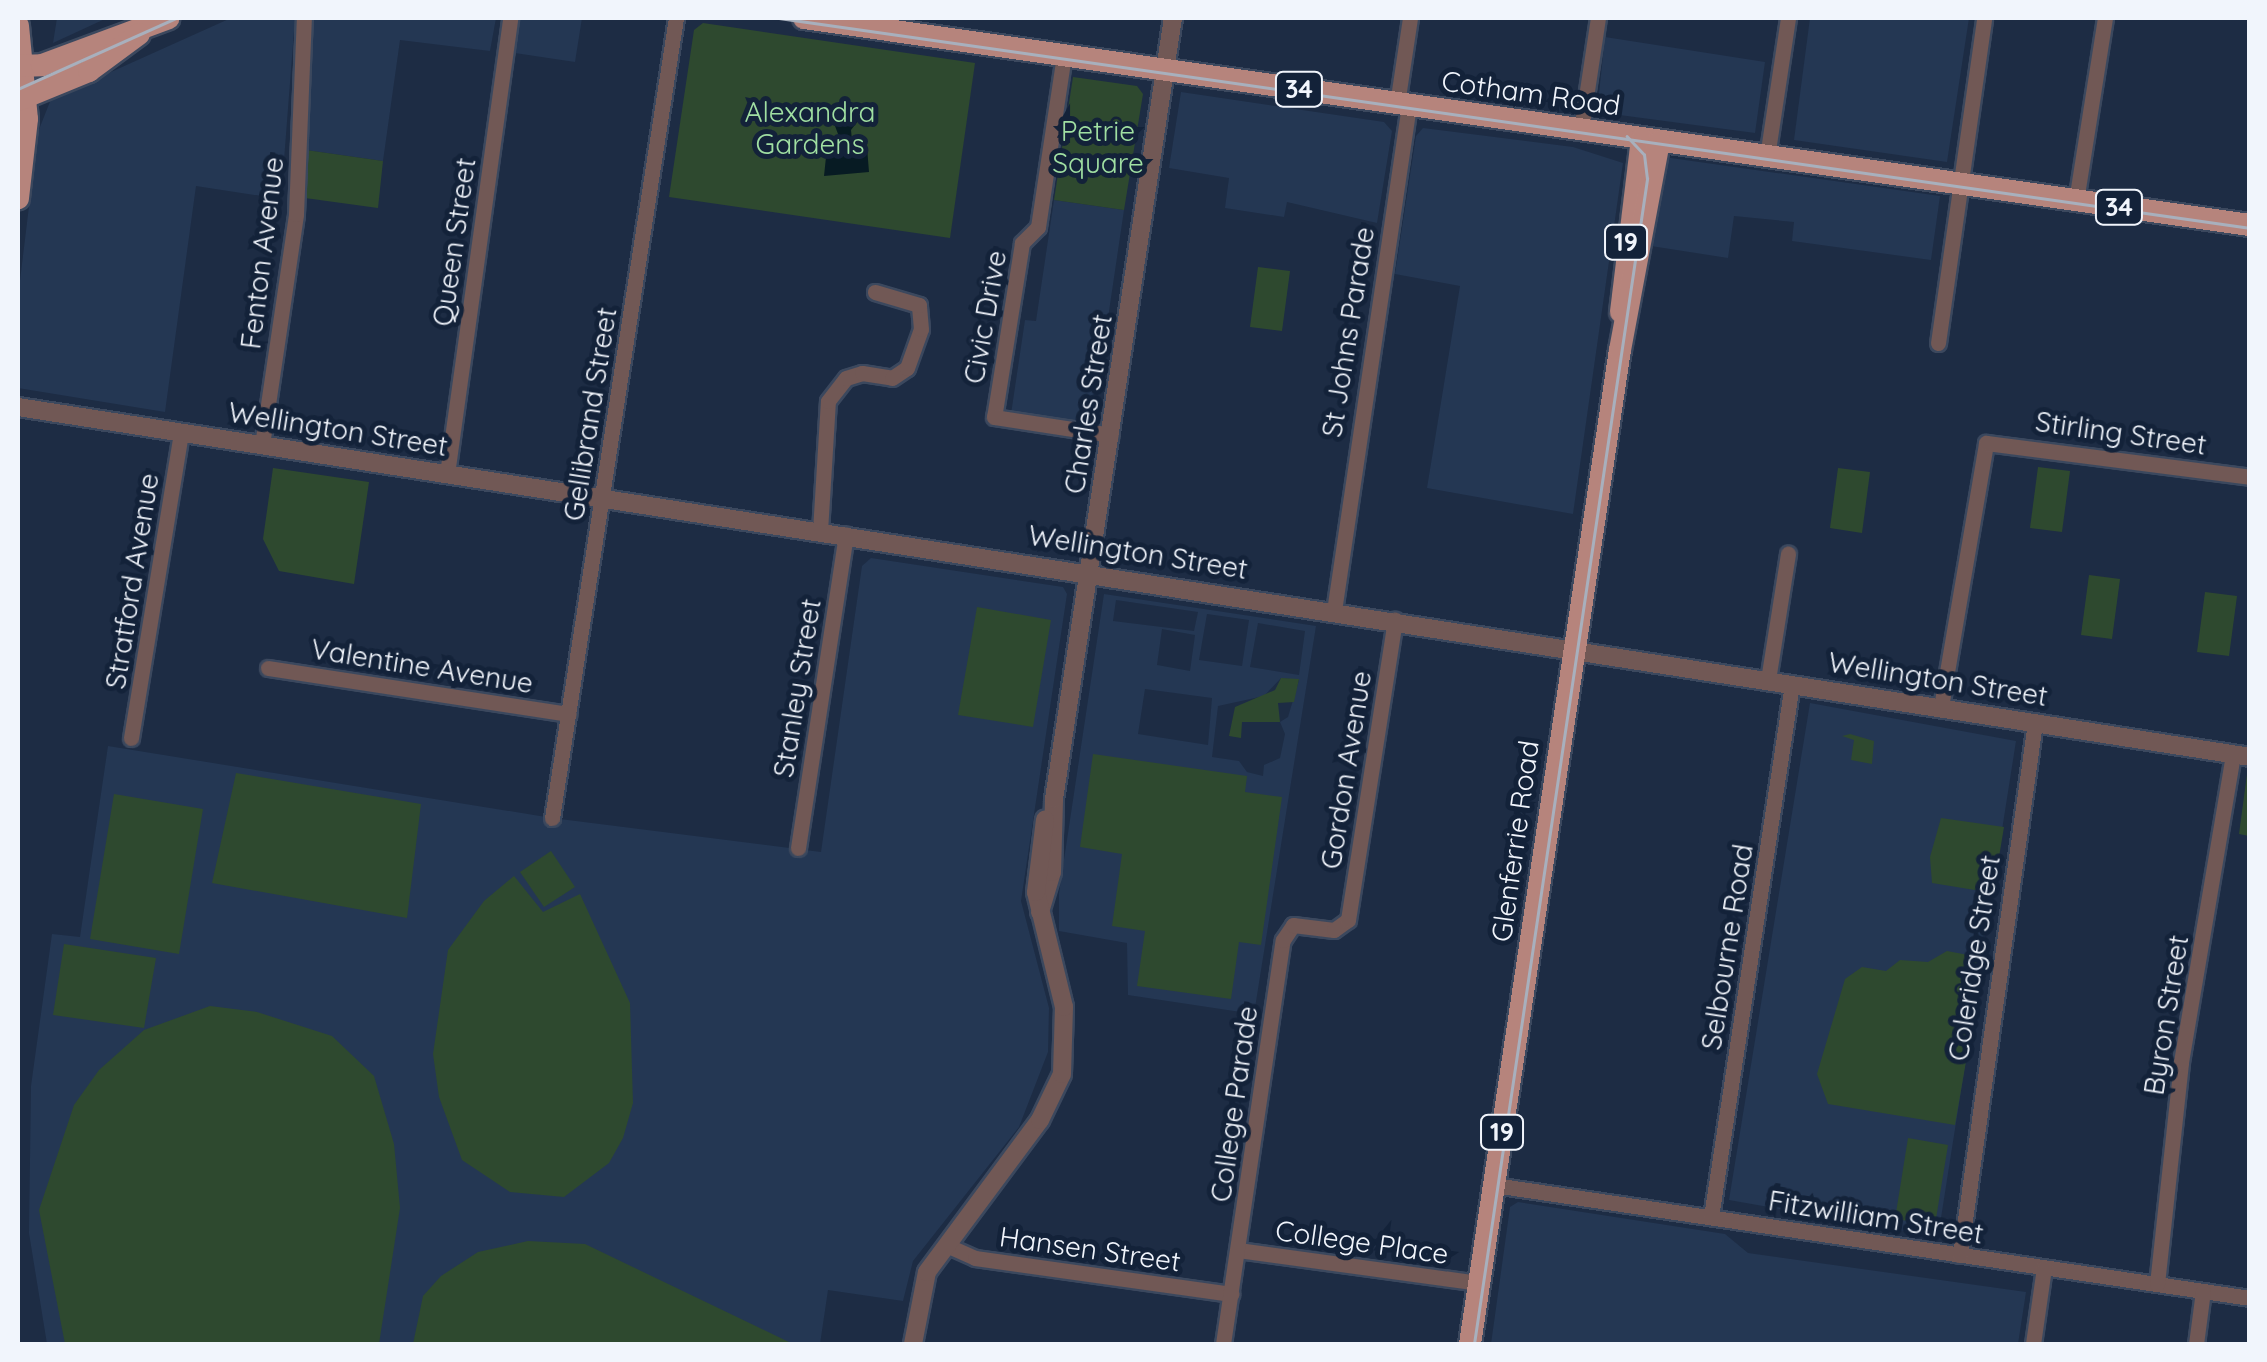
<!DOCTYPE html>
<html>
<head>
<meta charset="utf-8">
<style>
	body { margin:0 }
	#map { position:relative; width:2267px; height:1362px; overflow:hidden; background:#1d2c44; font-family:Quicksand,sans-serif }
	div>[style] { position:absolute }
	.built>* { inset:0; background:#243753 }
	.green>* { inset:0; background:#2e492f }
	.water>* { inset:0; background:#071b23 }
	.roads { filter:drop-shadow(2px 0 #3b485e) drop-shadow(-2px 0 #3b485e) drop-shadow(0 2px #3b485e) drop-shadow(0 -2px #3b485e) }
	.minor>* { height:15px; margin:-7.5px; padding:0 7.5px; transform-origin:7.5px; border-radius:7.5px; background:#715855 }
	.tertiary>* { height:18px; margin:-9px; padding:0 9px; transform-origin:9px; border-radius:9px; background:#715855 }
	.primary>* { height:22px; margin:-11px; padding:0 11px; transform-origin:11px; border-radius:11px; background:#b6847c }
	.tram>* { height:2.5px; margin:-1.25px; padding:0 1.25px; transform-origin:1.25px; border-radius:1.25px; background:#a8b0bd }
	span { translate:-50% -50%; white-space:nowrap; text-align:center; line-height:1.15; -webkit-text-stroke:10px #132239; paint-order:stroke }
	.shield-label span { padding:2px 8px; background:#132239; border:2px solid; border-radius:8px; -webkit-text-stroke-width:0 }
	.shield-label { font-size:25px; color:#f1f5fc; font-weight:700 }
	.street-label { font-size:28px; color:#f1f5fc }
	.park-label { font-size:28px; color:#a0dfa2 }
	.frame { position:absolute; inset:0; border:20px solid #f1f5fc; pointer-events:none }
</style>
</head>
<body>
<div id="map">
	<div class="built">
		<i style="clip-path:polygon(57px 18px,107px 18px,53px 43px)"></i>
		<i style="clip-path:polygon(231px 18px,295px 18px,281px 199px,196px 186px,165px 412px,18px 388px,18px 297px,38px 132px,51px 99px)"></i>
		<i style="clip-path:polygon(312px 18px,496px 18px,490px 51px,400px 40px,383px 161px,306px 150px)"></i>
		<i style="clip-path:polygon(513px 18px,582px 18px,575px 62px,508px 52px)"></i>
		<i style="clip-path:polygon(1810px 18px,1969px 18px,1947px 162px,1794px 140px)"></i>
		<i style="clip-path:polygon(1605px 37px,1765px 62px,1755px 133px,1597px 112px)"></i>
		<i style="clip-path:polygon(1181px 92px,1384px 122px,1392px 131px,1377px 223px,1287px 202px,1284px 217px,1225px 208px,1229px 178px,1169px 168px)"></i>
		<i style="clip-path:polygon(1423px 128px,1573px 147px,1623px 163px,1573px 514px,1427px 488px,1460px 286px,1395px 274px,1416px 136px)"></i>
		<i style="clip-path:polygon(1664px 157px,1940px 196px,1931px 260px,1792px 241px,1794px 222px,1734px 216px,1728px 258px,1651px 246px)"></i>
		<i style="clip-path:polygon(1054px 200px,1124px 210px,1092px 426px,1011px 414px,1025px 320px,1036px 321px)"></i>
		<i style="clip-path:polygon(871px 558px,1063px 587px,1067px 594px,1021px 901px,1049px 1008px,1048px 1052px,1019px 1127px,913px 1261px,903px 1301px,828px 1290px,820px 1344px,47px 1344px,29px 1233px,31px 1086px,52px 934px,80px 937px,108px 746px,552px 818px,821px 852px,862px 566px)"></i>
		<i style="clip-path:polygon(evenodd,1104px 594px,1316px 626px,1254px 1014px,1128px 995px,1127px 943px,1059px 931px,1059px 893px,1104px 594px,1116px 600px,1198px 612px,1194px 631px,1113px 621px,1116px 600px,1104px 594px,1207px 614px,1249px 620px,1242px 666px,1199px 660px,1207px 614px,1104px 594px,1258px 623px,1305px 631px,1299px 675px,1250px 667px,1258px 623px,1104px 594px,1162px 629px,1195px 635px,1190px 671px,1157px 665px,1162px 629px,1104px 594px,1281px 678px,1299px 680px,1288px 717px,1280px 722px,1285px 734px,1280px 758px,1264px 765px,1263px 776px,1247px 772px,1239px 761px,1212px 757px,1218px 706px,1264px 696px,1281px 678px,1104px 594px,1145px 689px,1212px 698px,1208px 745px,1138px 734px,1145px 689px)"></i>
		<i style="clip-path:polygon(1810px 703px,2016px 741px,1938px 1237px,1729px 1200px)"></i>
		<i style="clip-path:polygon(1518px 1202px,1725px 1234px,1748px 1253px,2026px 1292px,2018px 1344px,1491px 1344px,1510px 1207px)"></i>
	</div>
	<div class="green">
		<i style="clip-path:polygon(703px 23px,975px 63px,950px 238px,669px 197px,694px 30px)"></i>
		<i style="clip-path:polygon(1073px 77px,1137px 86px,1143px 94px,1124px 210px,1054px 200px)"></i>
		<i style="clip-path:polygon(306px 150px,383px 161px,378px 208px,305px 198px)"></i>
		<i style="clip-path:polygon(1258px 267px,1290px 271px,1282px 331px,1250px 327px)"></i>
		<i style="clip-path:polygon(2038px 467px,2070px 471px,2062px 532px,2030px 528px)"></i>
		<i style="clip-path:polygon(273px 468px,369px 482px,354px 584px,279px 571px,263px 539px)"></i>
		<i style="clip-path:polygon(1838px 468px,1870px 472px,1862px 533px,1830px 528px)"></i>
		<i style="clip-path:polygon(2089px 575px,2120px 579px,2112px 639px,2081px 635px)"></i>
		<i style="clip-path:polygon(2205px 592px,2237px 596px,2229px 656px,2197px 652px)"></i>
		<i style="clip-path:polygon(977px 607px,1051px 620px,1033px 727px,958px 715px)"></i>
		<i style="clip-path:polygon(1281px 678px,1299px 679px,1294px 702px,1278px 703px,1280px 722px,1242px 722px,1241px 738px,1229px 736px,1235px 707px,1275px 690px)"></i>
		<i style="clip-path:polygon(1850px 734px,1874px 741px,1872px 764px,1851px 760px,1854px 740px,1842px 736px)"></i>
		<i style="clip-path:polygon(1093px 754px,1247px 776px,1245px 792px,1282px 797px,1261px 945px,1239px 942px,1231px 999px,1137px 986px,1145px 931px,1112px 926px,1122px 854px,1080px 847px)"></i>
		<i style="clip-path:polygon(236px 773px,421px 804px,407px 918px,212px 883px)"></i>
		<i style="clip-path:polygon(2247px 774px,2250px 774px,2249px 836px,2239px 834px)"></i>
		<i style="clip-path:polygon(114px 794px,203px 809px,179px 954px,90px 939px)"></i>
		<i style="clip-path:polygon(1941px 818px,2004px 827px,1993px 893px,1932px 883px,1930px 857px)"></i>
		<i style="clip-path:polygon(551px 851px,575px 887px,544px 907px,520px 872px)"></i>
		<i style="clip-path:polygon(514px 876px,543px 912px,580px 894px,630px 1003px,633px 1103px,623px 1138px,609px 1163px,564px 1197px,510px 1192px,462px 1160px,439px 1097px,433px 1054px,448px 950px,484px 901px)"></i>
		<i style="clip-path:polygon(64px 944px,156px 958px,144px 1028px,53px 1015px)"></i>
		<i style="clip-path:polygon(1947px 951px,1984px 958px,1955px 1125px,1828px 1104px,1817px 1074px,1845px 979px,1862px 967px,1886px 971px,1900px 960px,1928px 962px)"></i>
		<i style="clip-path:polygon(210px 1006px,257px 1012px,332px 1036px,374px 1076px,394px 1144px,400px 1208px,379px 1344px,65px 1344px,39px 1210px,74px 1105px,99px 1070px,144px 1030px)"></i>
		<i style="clip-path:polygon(1908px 1138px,1948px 1145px,1935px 1225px,1895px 1219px)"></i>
		<i style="clip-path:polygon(528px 1241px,585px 1244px,793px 1344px,413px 1344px,423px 1296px,441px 1276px,478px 1252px)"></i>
	</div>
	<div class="water">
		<i style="clip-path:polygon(856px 106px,861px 117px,851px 130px,852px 140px,867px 147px,869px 172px,824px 176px,826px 157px,841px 142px,829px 110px)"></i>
	</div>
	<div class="roads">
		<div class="minor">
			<i style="left:1064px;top:55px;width:174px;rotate:98.6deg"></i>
			<i style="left:1038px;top:227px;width:23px;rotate:135deg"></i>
			<i style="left:1022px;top:243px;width:176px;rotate:99.1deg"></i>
			<i style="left:994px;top:417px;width:118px;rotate:8.7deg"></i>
			<i style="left:1397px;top:104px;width:87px;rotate:-81.4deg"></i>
			<i style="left:1581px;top:130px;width:113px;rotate:-81.4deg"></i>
			<i style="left:1767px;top:157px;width:141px;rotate:-81.4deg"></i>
			<i style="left:2076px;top:201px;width:185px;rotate:-81deg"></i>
			<i style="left:1938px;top:343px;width:328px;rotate:-81.9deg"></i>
			<i style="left:262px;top:445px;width:233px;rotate:-81.6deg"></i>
			<i style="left:296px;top:214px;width:196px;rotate:-87.7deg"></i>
			<i style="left:447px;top:474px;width:460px;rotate:-82.1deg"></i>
			<i style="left:820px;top:531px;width:130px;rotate:-86.5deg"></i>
			<i style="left:828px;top:401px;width:29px;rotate:-52deg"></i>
			<i style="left:846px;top:378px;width:17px;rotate:-17deg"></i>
			<i style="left:862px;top:373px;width:30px;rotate:9deg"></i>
			<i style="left:892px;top:378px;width:18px;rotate:-34deg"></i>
			<i style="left:907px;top:368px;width:41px;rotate:-70.3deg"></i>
			<i style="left:921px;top:329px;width:24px;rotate:-95deg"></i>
			<i style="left:919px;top:305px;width:46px;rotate:-163.5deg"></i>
			<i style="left:1334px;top:611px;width:512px;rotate:-81.57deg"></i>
			<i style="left:268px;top:668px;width:304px;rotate:8.7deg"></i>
			<i style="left:1768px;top:680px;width:128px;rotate:-81deg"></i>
			<i style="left:1941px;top:707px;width:268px;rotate:-80.3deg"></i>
			<i style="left:1986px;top:443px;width:266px;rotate:7.3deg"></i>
			<i style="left:131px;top:738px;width:310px;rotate:-80.7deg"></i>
			<i style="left:552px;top:818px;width:810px;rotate:-81.19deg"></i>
			<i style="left:798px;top:848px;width:317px;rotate:-81.3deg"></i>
			<i style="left:1494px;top:1185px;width:764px;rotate:8.5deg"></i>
			<i style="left:1711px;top:1217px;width:539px;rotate:-81.36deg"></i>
			<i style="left:946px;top:1245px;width:32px;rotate:24deg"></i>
			<i style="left:975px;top:1258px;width:259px;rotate:8deg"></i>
			<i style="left:1238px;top:1250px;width:244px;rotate:7.8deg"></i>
			<i style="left:1960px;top:1255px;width:537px;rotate:-81.98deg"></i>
			<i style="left:2157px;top:1284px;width:223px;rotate:-83.8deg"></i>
			<i style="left:2181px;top:1062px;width:311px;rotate:-80.4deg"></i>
			<i style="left:1223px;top:1344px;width:408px;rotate:-81.6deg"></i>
			<i style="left:1283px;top:940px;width:18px;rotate:-56deg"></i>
			<i style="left:1293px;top:925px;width:41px;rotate:7deg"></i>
			<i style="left:1334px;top:930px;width:17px;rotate:-36deg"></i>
			<i style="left:1348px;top:920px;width:304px;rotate:-81.1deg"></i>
			<i style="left:2033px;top:1344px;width:77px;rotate:-81.8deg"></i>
			<i style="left:2196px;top:1344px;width:53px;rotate:-82.5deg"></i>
		</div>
		<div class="tertiary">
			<i style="left:18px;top:407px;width:2259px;rotate:8.91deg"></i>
			<i style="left:1040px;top:912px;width:42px;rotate:-73.3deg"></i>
			<i style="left:1052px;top:872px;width:73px;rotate:-88.4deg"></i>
			<i style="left:1054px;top:799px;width:790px;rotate:-81.34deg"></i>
			<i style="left:913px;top:1344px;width:73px;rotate:-79deg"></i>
			<i style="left:927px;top:1272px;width:189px;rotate:-53.4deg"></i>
			<i style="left:1040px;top:1120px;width:51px;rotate:-64.4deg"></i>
			<i style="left:1062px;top:1074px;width:67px;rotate:-88.3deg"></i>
			<i style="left:1064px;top:1007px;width:118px;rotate:-103.7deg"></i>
			<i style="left:1036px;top:892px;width:73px;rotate:-82.9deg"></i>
		</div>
		<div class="primary">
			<i style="left:804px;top:18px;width:1461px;rotate:8.15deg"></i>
			<i style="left:18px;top:26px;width:93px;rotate:84.5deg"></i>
			<i style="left:27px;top:119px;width:80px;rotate:96.5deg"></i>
			<i style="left:18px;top:66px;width:24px;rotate:-2deg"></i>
			<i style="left:42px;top:65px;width:135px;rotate:-20.3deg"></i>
			<i style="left:18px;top:100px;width:77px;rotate:-22.2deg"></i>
			<i style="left:89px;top:71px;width:62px;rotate:-36.5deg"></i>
			<i style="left:1621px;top:312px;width:174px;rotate:-83.1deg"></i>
			<i style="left:1470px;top:1344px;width:1005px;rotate:-81.42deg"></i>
			<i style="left:1620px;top:350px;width:212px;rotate:-79.4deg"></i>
		</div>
	</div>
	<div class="tram">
		<i style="left:779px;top:18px;width:1486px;rotate:8.12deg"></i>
		<i style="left:18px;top:89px;width:173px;rotate:-24.2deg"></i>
		<i style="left:1474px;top:1344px;width:1178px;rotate:-81.55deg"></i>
		<i style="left:1647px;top:179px;width:24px;rotate:-97deg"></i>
		<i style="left:1644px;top:155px;width:25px;rotate:-133deg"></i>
	</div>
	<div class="shield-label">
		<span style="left:1299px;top:89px">34</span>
		<span style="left:2119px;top:207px">34</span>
		<span style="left:1626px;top:242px">19</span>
		<span style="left:1502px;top:1132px">19</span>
	</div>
	<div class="street-label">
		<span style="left:1531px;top:93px;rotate:8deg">Cotham Road</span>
		<span style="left:454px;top:242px;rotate:-82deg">Queen Street</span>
		<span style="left:262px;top:253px;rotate:-83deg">Fenton Avenue</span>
		<span style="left:985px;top:317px;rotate:-80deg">Civic Drive</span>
		<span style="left:1348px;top:332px;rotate:-81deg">St Johns Parade</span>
		<span style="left:1088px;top:404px;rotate:-81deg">Charles Street</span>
		<span style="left:590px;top:414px;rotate:-81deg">Gellibrand Street</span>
		<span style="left:338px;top:429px;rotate:9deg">Wellington Street</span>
		<span style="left:2121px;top:433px;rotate:8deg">Stirling Street</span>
		<span style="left:1138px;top:552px;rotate:9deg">Wellington Street</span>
		<span style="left:132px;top:581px;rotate:-81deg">Stratford Avenue</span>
		<span style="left:422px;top:666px;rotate:9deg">Valentine Avenue</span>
		<span style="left:1938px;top:679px;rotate:9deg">Wellington Street</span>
		<span style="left:797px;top:688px;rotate:-81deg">Stanley Street</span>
		<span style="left:1346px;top:770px;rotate:-81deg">Gordon Avenue</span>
		<span style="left:1515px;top:841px;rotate:-82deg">Glenferrie Road</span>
		<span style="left:1727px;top:947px;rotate:-81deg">Selbourne Road</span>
		<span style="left:1974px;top:958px;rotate:-81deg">Coleridge Street</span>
		<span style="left:2166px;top:1015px;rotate:-81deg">Byron Street</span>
		<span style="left:1234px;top:1104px;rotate:-82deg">College Parade</span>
		<span style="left:1876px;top:1217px;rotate:9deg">Fitzwilliam Street</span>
		<span style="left:1362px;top:1242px;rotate:8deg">College Place</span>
		<span style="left:1090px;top:1249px;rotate:8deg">Hansen Street</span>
	</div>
	<div class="park-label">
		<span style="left:810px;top:128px">Alexandra<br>Gardens</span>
		<span style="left:1098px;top:147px">Petrie<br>Square</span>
	</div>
	<div class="frame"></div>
</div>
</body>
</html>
